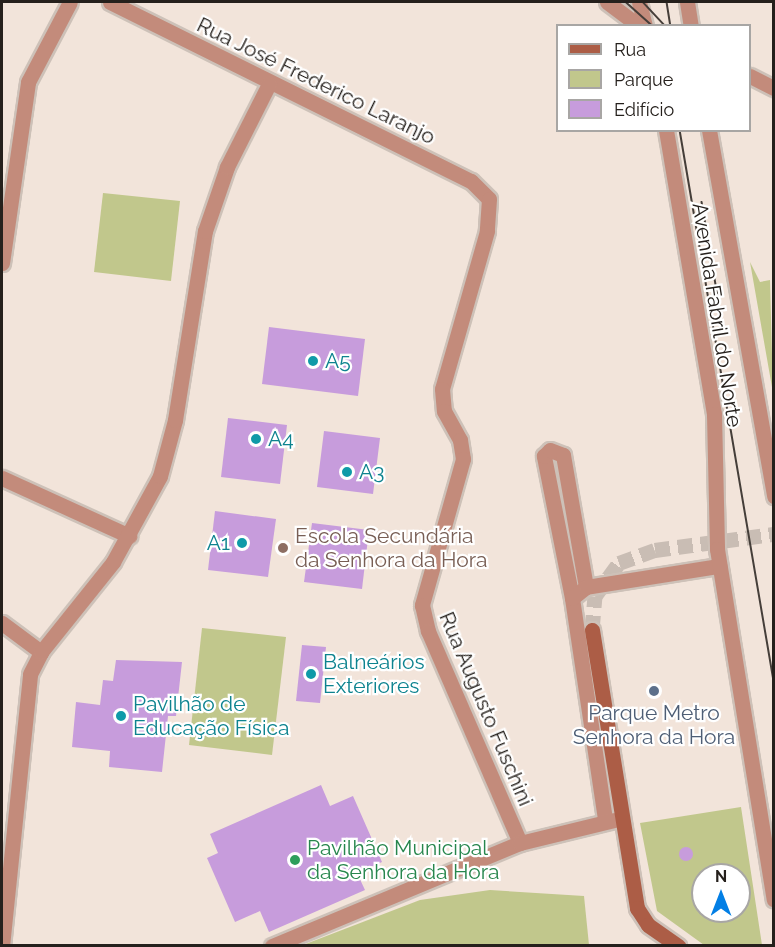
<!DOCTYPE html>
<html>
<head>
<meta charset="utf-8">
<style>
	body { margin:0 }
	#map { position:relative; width:775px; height:947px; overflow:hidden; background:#f2e4da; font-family:Raleway,sans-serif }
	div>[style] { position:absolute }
	.green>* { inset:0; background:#c1c78c }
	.building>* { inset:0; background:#c79cdc }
	.round { border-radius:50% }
	.secondary-tunnel>* { height:15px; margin-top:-7.5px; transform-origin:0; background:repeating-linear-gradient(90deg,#c9bdb4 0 15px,transparent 0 23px) }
	.roads { filter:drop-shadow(2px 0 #cdc1b8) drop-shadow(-2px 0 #cdc1b8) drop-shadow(0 2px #cdc1b8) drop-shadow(0 -2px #cdc1b8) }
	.minor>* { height:15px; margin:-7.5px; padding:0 7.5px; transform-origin:7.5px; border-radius:7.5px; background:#c38b7b }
	.tertiary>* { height:15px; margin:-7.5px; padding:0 7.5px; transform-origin:7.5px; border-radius:7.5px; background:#c38b7b }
	.secondary>* { height:15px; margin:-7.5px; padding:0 7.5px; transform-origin:7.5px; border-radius:7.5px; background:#ac5d46 }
	.tram>* { height:1.5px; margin:-0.75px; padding:0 0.75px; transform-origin:0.75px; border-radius:0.75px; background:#453e39 }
	.dots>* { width:16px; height:16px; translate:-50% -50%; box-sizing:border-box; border:3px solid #fff; border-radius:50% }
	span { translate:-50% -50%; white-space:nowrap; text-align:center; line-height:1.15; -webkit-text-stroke:4.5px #fff; paint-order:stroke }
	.street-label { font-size:21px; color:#25201c }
	.culture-label { font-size:21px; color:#0d838f }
	.left { translate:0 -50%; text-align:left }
	.right { translate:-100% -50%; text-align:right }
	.education-label { font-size:21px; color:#785e54 }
	.service-label { font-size:21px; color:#4e5e75 }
	.leisure-label { font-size:21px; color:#27864d }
	.frame { position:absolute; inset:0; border:3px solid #25201c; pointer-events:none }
	.legend { position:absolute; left:556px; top:24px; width:195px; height:108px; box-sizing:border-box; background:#fff; border:2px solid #a8a6a4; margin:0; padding:8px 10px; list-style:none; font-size:18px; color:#25201c }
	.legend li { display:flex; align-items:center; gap:12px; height:30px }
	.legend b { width:30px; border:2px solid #a8a6a4 }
	.north { position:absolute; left:691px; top:863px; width:60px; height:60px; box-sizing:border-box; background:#fff; border:2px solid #a8a6a4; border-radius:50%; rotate:0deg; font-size:16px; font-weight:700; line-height:24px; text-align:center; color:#25201c }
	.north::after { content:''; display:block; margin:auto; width:21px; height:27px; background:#037fe5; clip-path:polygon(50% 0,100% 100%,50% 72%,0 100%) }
</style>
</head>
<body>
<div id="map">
	<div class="green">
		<i style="clip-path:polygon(103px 193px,180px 201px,171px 281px,94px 272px)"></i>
		<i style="clip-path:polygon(750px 262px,760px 282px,770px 280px,773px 393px)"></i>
		<i style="clip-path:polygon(202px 628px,286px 637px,272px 755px,189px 745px)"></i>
		<i style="clip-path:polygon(evenodd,741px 807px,762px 945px,704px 945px,657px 911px,640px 823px,741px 807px,703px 875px,739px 875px,739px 911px,703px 911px,703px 875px)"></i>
		<i style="clip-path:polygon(490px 890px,584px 896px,589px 945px,303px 945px,420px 900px)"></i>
	</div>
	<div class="building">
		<i style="clip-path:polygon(269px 327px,365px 339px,358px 396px,262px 384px)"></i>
		<i style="clip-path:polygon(228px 418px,287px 425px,280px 484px,221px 477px)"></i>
		<i style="clip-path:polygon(324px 431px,380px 438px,373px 494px,317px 487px)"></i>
		<i style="clip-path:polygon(215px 511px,276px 519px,268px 577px,208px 570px)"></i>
		<i style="clip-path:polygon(312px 523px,369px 530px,362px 589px,304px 582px)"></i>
		<i style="clip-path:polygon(302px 645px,326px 647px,320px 703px,296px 701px)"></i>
		<i style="clip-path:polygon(116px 660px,182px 662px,176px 716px,168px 716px,162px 772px,109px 767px,110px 751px,72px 747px,76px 702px,100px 705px,103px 680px,113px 681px)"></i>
		<i style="clip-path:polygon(321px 785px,330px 806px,353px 796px,382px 862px,357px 873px,365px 890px,269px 932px,260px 911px,235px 922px,207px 858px,218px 853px,210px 834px)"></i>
		<i class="round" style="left:679px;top:847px;width:14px;height:14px"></i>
	</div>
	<div class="secondary-tunnel">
		<i style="left:592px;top:630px;width:34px;rotate:-85deg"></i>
		<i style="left:595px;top:596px;width:41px;rotate:-54deg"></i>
		<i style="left:619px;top:563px;width:38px;rotate:-20deg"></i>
		<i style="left:655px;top:550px;width:120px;rotate:-7.7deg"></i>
	</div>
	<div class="roads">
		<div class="minor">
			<i style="left:110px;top:2px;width:403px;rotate:26.4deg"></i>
			<i style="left:471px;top:181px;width:25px;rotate:45deg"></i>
			<i style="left:489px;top:199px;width:32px;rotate:94deg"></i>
			<i style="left:487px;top:231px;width:164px;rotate:105.9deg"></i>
			<i style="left:442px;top:389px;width:22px;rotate:85deg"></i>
			<i style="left:444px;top:411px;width:33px;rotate:61deg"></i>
			<i style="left:460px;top:440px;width:19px;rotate:81deg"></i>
			<i style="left:463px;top:459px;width:152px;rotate:105.7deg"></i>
			<i style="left:422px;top:605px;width:27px;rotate:77deg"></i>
			<i style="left:428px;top:631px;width:231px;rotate:66.5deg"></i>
			<i style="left:639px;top:2px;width:25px;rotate:76deg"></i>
			<i style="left:687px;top:2px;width:24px;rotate:81deg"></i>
			<i style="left:2px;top:263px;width:183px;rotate:-81.8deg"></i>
			<i style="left:28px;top:82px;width:90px;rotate:-62.3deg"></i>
			<i style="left:2px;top:478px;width:140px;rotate:24.5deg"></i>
			<i style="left:572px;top:598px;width:145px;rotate:-101.2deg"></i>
			<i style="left:544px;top:456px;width:8px;rotate:-45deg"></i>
			<i style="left:550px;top:450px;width:14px;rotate:21deg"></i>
			<i style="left:563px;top:455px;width:134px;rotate:80.1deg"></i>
			<i style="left:2px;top:623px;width:49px;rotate:36.6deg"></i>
			<i style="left:605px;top:819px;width:223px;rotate:-98.5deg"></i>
			<i style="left:572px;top:598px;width:18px;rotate:-38deg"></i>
			<i style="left:586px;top:587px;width:135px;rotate:-9deg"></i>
			<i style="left:2px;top:946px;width:273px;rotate:-84.1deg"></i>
			<i style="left:30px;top:674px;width:25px;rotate:-63deg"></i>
			<i style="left:41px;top:652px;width:115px;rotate:-51.3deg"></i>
			<i style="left:113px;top:562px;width:98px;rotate:-61.3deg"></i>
			<i style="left:160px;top:476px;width:58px;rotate:-75deg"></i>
			<i style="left:175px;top:420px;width:191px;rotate:-81deg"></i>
			<i style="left:205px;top:231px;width:68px;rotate:-71deg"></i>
			<i style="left:227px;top:167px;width:93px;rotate:-63.2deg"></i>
			<i style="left:272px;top:946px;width:269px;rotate:-22.6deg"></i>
			<i style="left:520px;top:843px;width:97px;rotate:-13.7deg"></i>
		</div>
		<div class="tertiary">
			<i style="left:607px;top:2px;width:40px;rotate:37deg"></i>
			<i style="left:750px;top:76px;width:27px;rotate:27deg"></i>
			<i style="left:666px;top:130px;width:288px;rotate:80.4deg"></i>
			<i style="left:714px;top:414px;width:135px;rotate:88.7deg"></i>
			<i style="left:717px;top:549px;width:355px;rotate:80.8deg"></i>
			<i style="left:709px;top:130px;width:372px;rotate:79.9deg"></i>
		</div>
		<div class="secondary">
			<i style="left:592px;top:630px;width:282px;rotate:80.8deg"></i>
			<i style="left:637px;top:908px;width:20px;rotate:57deg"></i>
			<i style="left:648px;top:925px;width:37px;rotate:35deg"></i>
		</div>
	</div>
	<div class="tram">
		<i style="left:626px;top:2px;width:36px;rotate:42deg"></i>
		<i style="left:643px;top:2px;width:33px;rotate:47deg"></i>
		<i style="left:667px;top:2px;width:24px;rotate:81deg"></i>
		<i style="left:680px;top:130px;width:559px;rotate:80.32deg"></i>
		<i style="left:702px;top:202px;width:102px;rotate:80.4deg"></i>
	</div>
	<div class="dots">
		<i style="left:313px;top:361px;background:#0f9aa8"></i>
		<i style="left:256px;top:439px;background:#0f9aa8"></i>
		<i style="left:347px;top:472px;background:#0f9aa8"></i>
		<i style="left:242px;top:543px;background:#0f9aa8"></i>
		<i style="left:283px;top:548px;background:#8d6e63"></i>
		<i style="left:311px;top:674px;background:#0f9aa8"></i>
		<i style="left:654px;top:691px;background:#5c6f8a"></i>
		<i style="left:121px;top:716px;background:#0f9aa8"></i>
		<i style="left:295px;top:860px;background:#2e9e5b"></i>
	</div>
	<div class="street-label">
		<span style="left:316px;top:81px;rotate:26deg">Rua José Frederico Laranjo</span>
		<span style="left:717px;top:315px;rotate:81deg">Avenida Fabril do Norte</span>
		<span style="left:486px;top:709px;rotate:67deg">Rua Augusto Fuschini</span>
	</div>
	<div class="culture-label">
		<span class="left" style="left:325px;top:361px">A5</span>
		<span class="left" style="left:268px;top:439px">A4</span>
		<span class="left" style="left:359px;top:472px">A3</span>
		<span class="right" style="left:230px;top:543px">A1</span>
		<span class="left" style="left:323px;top:674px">Balneários<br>Exteriores</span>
		<span class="left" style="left:133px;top:716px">Pavilhão de<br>Educação Física</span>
	</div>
	<div class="education-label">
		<span class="left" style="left:295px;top:548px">Escola Secundária<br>da Senhora da Hora</span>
	</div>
	<div class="service-label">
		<span style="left:654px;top:725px">Parque Metro<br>Senhora da Hora</span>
	</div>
	<div class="leisure-label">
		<span class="left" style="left:307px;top:860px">Pavilhão Municipal<br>da Senhora da Hora</span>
	</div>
	<div class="frame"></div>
	<ul class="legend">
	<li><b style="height:8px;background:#ac5d46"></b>Rua</li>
	<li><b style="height:16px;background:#c1c78c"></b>Parque</li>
	<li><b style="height:16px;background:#c79cdc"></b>Edifício</li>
	</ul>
	<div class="north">N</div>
</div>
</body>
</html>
